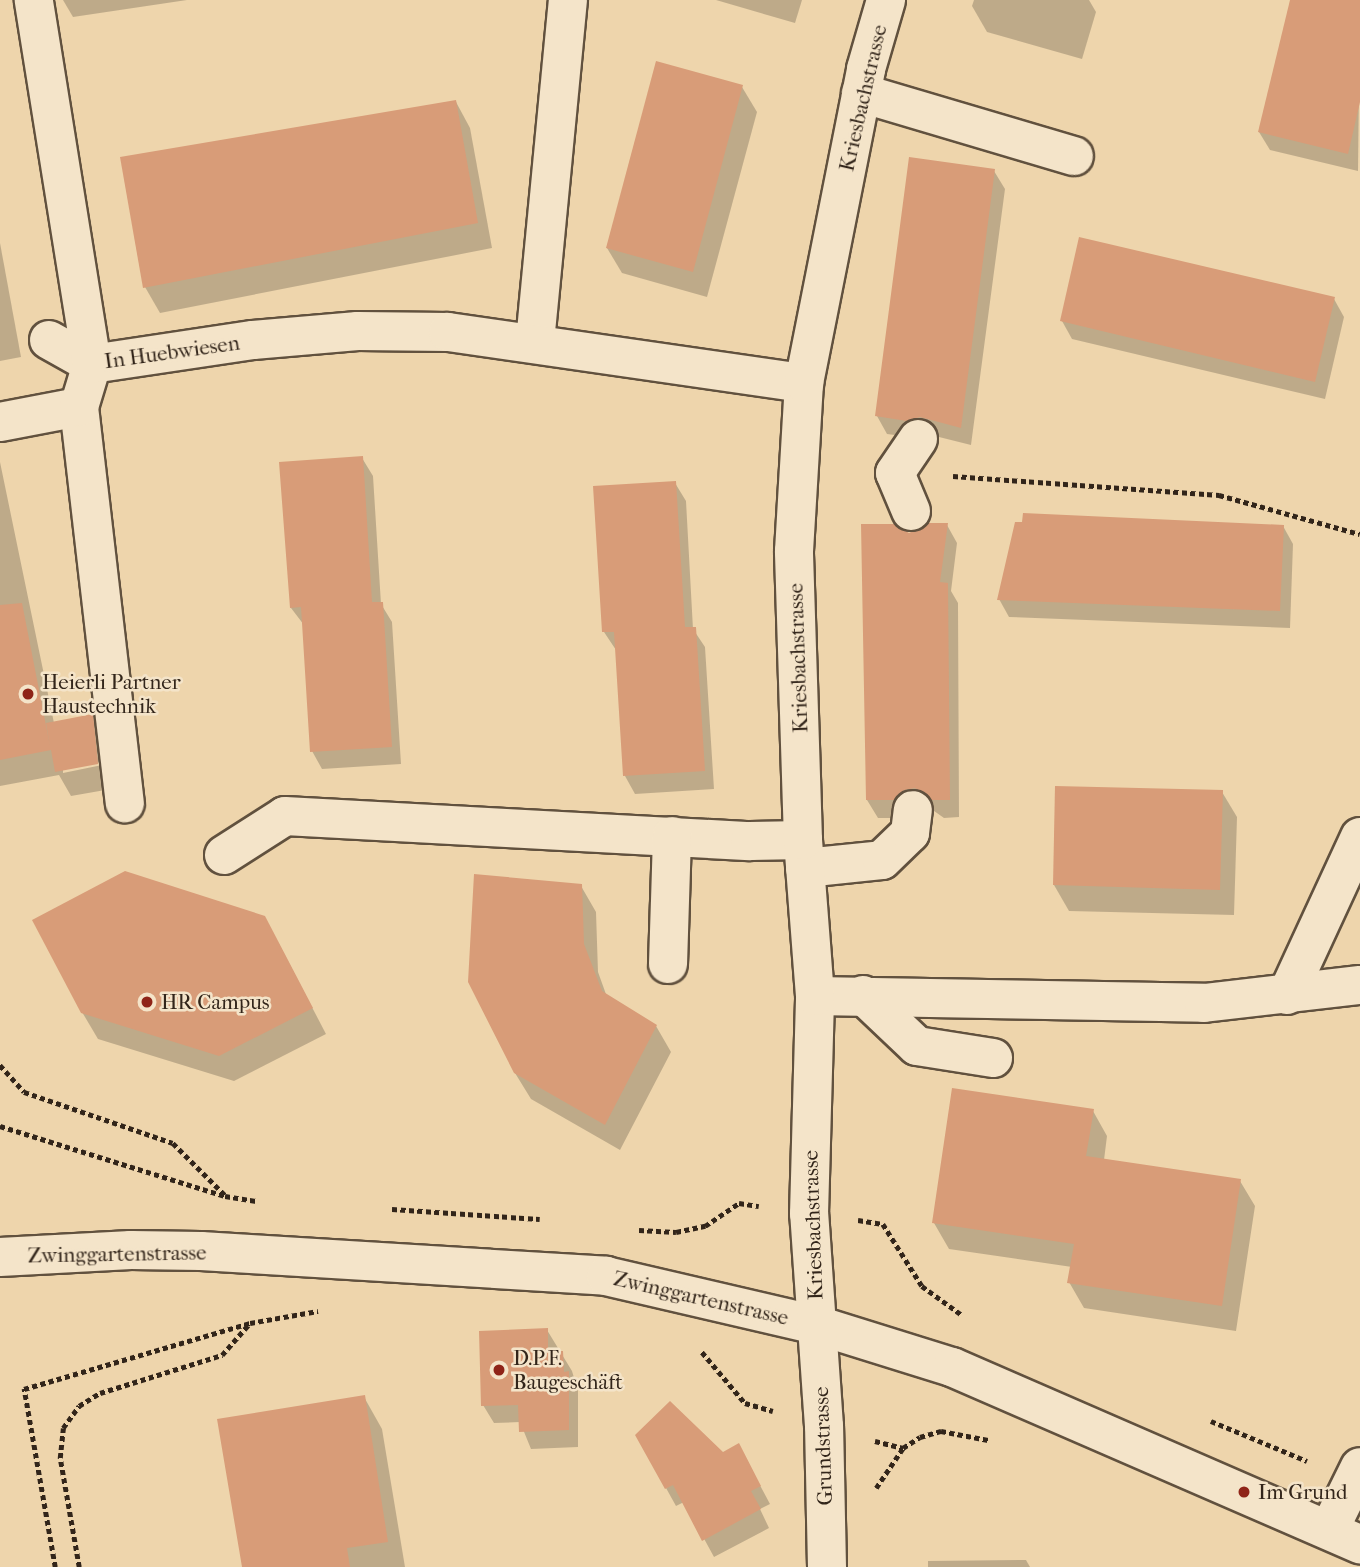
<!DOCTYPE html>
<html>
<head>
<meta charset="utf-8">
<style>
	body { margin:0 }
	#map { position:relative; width:1360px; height:1567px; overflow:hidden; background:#eed5ac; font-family:"IM FELL French Canon",serif }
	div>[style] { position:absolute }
	.shadow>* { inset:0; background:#0003 }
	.building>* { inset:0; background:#d89c78 }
	.path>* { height:4.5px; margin-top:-2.25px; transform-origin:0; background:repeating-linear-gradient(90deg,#32251a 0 5px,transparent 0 8.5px) }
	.roads { filter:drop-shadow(2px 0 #61513e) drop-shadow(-2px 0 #61513e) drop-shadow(0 2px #61513e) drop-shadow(0 -2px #61513e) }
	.minor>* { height:38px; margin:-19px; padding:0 19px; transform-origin:19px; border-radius:19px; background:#f4e4c9 }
	.dots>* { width:19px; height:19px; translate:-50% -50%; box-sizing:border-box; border:4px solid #f4e4c9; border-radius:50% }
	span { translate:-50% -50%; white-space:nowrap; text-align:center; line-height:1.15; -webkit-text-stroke:5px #f4e4c9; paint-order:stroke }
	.street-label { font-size:21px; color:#32251a }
	.poi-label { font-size:21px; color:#32251a }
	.left { translate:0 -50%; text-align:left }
</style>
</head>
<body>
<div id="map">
	<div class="shadow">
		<i style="clip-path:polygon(63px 0,187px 0,73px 17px)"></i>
		<i style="clip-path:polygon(716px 0,802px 0,795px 23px)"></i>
		<i style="clip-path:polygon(974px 0,1089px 0,1096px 12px,1082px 59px,987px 32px,972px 6px)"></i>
		<i style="clip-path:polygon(1291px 0,1360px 0,1358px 171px,1270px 150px,1259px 132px)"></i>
		<i style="clip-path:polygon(742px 87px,757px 112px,707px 297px,622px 273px,607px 248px)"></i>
		<i style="clip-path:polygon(456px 102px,470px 128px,492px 248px,160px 313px,145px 287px)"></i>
		<i style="clip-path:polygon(994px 171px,1005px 189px,971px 445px,931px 435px,918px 438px,887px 434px,877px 416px)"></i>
		<i style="clip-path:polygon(0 243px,21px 357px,0 361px)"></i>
		<i style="clip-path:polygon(1334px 299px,1344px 317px,1325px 399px,1072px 339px,1062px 321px)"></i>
		<i style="clip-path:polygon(362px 458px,373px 476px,381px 604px,392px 622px,401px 764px,322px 769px,312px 751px,304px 625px,291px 608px)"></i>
		<i style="clip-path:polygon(evenodd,0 462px,54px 723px,92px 716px,106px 741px,111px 789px,71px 796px,59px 775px,0 786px,0 462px,107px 761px,107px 764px,63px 773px,63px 769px,107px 761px)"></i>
		<i style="clip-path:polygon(675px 483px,686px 501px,693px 629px,705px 647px,714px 789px,635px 794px,625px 776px,616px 650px,604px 632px)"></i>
		<i style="clip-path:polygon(947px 525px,957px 543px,951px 591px,958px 603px,959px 817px,944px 818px,927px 806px,904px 818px,878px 818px,867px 800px,909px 535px)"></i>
		<i style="clip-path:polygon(1283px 526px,1293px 544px,1290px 628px,1009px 617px,999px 599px)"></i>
		<i style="clip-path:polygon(1222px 792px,1237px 817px,1234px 915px,1069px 911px,1054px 885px)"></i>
		<i style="clip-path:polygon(581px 886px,596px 912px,598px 972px,607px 997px,656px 1026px,671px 1052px,620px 1150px,531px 1099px,515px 1073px)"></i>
		<i style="clip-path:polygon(279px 944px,326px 1034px,234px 1081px,98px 1039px,82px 1012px)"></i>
		<i style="clip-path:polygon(1093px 1111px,1107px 1136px,1104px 1160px,1240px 1181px,1255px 1206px,1236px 1331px,1084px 1308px,1069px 1282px,1072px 1267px,949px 1249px,934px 1223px)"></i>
		<i style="clip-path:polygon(547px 1330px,572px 1371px,578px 1391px,578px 1447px,531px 1449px,520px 1422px,494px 1423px,483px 1405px)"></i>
		<i style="clip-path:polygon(364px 1397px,382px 1429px,405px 1567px,243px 1567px)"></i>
		<i style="clip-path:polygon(723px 1454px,748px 1463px,770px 1504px,760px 1509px,769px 1528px,714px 1557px,684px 1502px,676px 1506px,666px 1488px)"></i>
		<i style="clip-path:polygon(1026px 1560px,1030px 1567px,928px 1567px,928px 1561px)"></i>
	</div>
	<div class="building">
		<i style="clip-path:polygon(1290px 0,1360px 0,1360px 102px,1348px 154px,1258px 132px)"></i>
		<i style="clip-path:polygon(656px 61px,743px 85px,693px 272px,606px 248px)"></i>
		<i style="clip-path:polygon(456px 100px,478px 223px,143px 288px,120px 157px)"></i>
		<i style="clip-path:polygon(909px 157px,995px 169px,961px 428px,920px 417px,907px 421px,875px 416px)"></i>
		<i style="clip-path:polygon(1079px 237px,1335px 297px,1315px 382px,1060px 321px)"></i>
		<i style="clip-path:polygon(363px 456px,372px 602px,383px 602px,392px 747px,310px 752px,301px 607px,290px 608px,279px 462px)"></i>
		<i style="clip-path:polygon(676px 481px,685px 627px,696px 627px,705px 771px,623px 776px,614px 632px,602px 632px,593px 486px)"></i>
		<i style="clip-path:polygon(1023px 513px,1284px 525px,1280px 611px,997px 600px,1015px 522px,1022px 522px)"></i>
		<i style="clip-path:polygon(929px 523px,948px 523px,940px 582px,948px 583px,950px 800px,932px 800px,915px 788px,904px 790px,894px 800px,866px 800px,861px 524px,894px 524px,909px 533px)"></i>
		<i style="clip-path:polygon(22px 603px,50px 746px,46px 723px,93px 714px,98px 764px,55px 772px,51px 750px,0 760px,0 605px)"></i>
		<i style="clip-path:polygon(1055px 786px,1223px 790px,1220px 890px,1053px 885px)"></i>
		<i style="clip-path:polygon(125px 871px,265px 916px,313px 1008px,219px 1056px,81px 1013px,32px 920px)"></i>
		<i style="clip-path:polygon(474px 874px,582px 884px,584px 944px,602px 991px,657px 1025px,605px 1125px,514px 1073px,468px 982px)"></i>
		<i style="clip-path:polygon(952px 1088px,1094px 1109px,1086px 1156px,1241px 1179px,1222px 1306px,1067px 1283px,1074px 1244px,932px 1223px)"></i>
		<i style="clip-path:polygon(548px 1328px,548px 1351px,563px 1351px,564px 1372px,569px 1371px,569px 1430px,519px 1432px,518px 1405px,481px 1406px,479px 1331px)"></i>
		<i style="clip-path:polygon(365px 1395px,388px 1542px,347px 1548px,350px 1567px,242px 1567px,217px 1419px)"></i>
		<i style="clip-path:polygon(670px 1401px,723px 1452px,739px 1443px,761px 1486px,751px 1491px,761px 1509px,702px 1541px,673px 1485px,665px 1489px,635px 1435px)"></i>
	</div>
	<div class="path">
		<i style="left:953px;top:476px;width:267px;rotate:4.1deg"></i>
		<i style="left:1219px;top:495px;width:146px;rotate:15.5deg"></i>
		<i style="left:0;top:1065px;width:36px;rotate:48deg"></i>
		<i style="left:24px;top:1092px;width:157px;rotate:18.9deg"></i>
		<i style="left:173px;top:1143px;width:74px;rotate:45deg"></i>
		<i style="left:0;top:1126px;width:236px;rotate:17.3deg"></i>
		<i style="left:225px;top:1196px;width:33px;rotate:9deg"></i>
		<i style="left:392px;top:1209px;width:148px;rotate:3.9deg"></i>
		<i style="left:858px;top:1220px;width:25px;rotate:9deg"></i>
		<i style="left:883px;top:1224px;width:73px;rotate:57.8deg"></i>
		<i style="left:922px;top:1286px;width:49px;rotate:35.9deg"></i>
		<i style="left:639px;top:1230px;width:37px;rotate:3deg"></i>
		<i style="left:676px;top:1232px;width:30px;rotate:-12deg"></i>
		<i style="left:705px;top:1226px;width:41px;rotate:-34.1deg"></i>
		<i style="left:739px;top:1203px;width:20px;rotate:9deg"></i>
		<i style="left:702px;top:1352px;width:67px;rotate:49.9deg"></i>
		<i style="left:745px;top:1403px;width:29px;rotate:16deg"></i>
		<i style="left:1211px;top:1421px;width:104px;rotate:22.6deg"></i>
		<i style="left:875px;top:1441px;width:29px;rotate:14deg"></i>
		<i style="left:876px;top:1488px;width:48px;rotate:-56deg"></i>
		<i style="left:903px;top:1448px;width:20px;rotate:-33deg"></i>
		<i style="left:920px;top:1437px;width:22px;rotate:-16deg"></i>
		<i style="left:941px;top:1431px;width:48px;rotate:10.8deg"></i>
		<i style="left:55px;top:1567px;width:181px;rotate:-99.9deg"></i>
		<i style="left:24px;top:1389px;width:235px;rotate:-16.3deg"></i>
		<i style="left:250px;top:1323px;width:69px;rotate:-10deg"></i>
		<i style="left:79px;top:1567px;width:111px;rotate:-99.9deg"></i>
		<i style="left:60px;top:1458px;width:30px;rotate:-84deg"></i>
		<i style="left:63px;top:1428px;width:27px;rotate:-54deg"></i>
		<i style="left:79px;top:1406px;width:25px;rotate:-32deg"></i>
		<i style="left:100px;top:1393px;width:128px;rotate:-17.3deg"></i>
		<i style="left:222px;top:1355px;width:41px;rotate:-48.9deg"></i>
	</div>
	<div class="roads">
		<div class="minor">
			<i style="left:861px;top:93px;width:222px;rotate:16.5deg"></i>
			<i style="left:49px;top:340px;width:49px;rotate:29.2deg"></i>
			<i style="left:535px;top:342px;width:344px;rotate:-84.5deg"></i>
			<i style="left:92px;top:364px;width:163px;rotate:-8.5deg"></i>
			<i style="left:253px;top:340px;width:105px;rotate:-4.9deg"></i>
			<i style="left:358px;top:331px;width:90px;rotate:0.6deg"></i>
			<i style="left:448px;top:332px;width:360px;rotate:8.2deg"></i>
			<i style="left:79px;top:407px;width:399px;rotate:83.4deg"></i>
			<i style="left:0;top:422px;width:80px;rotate:-10.8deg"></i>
			<i style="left:79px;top:407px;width:45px;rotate:-73.2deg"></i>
			<i style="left:92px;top:364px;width:369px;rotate:-99.1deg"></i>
			<i style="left:911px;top:511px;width:41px;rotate:-112.8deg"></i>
			<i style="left:895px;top:473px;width:41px;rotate:-55.9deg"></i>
			<i style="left:224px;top:855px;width:72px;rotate:-32.6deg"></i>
			<i style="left:285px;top:816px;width:466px;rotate:3.1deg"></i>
			<i style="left:750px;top:841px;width:53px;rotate:-1.1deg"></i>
			<i style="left:805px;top:868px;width:77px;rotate:-5.9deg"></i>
			<i style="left:882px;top:860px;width:39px;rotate:-44deg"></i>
			<i style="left:910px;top:833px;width:23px;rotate:-83deg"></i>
			<i style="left:668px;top:964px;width:128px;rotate:-88.2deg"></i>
			<i style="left:863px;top:995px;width:74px;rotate:43.4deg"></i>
			<i style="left:917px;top:1046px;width:77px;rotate:9deg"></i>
			<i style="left:1287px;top:995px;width:174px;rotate:-65.2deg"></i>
			<i style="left:815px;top:996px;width:389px;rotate:1deg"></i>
			<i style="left:1204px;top:1003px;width:157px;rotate:-6.6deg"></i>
			<i style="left:0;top:1257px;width:131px;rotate:-3.1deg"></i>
			<i style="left:131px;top:1250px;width:70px;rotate:0.8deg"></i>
			<i style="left:201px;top:1251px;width:406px;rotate:3.5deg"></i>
			<i style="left:606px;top:1276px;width:217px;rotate:13.1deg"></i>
			<i style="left:817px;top:1325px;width:141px;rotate:17.3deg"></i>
			<i style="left:952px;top:1367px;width:445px;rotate:23.5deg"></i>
			<i style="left:1329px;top:1530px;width:70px;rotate:-63.8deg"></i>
			<i style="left:827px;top:1567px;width:141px;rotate:-91.2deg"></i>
			<i style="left:824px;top:1426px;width:213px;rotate:-94deg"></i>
			<i style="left:809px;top:1214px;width:218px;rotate:-88.4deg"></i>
			<i style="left:815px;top:996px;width:156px;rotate:-94.4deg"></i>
			<i style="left:803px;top:840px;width:289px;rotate:-91.8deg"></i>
			<i style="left:794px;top:551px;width:168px;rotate:-86.6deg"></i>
			<i style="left:804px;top:383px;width:320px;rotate:-78.8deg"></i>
			<i style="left:866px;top:69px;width:72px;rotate:-73.8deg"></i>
		</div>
	</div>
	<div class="dots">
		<i style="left:28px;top:694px;background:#8f2418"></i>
		<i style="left:147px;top:1002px;background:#8f2418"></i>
		<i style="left:499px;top:1370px;background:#8f2418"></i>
		<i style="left:1244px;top:1492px;background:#8f2418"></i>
	</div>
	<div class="street-label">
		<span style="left:863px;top:98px;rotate:-77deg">Kriesbachstrasse</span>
		<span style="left:172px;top:352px;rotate:-8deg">In Huebwiesen</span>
		<span style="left:798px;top:658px;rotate:-92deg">Kriesbachstrasse</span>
		<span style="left:813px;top:1225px;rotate:-92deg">Kriesbachstrasse</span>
		<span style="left:117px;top:1254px;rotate:-1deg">Zwinggartenstrasse</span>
		<span style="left:701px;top:1298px;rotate:13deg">Zwinggartenstrasse</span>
		<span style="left:823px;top:1446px;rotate:-92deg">Grundstrasse</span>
	</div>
	<div class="poi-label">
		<span class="left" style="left:42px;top:694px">Heierli Partner<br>Haustechnik</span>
		<span class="left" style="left:161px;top:1002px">HR Campus</span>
		<span class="left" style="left:513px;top:1370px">D.P.F.<br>Baugeschäft</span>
		<span class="left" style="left:1258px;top:1492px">Im Grund</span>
	</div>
</div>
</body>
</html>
